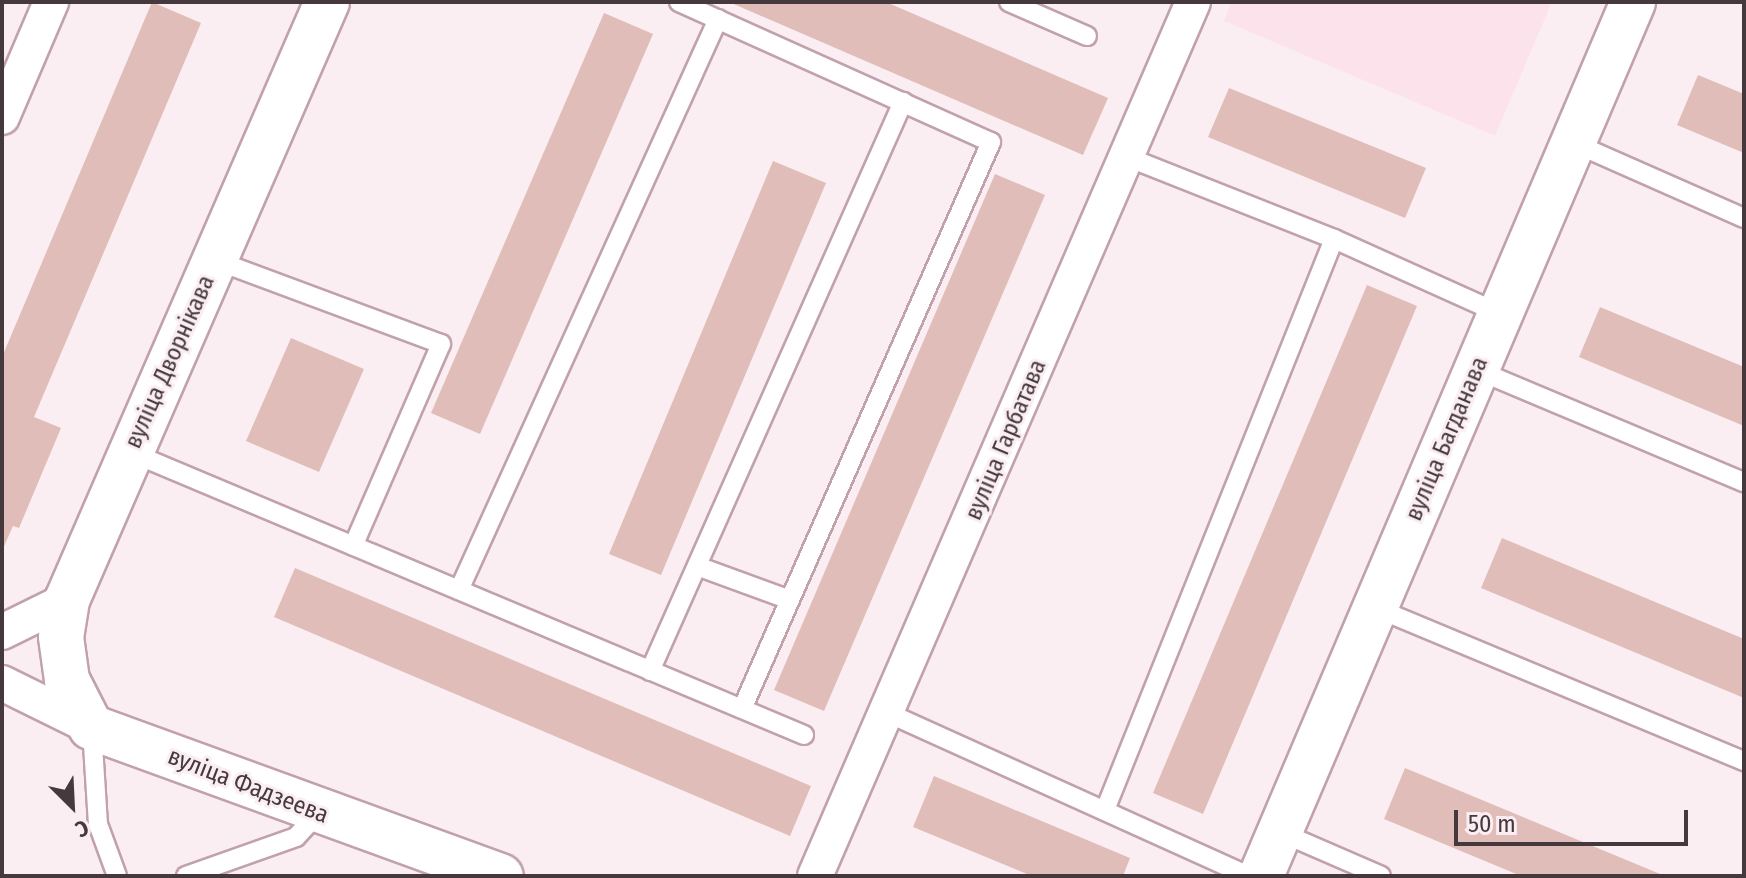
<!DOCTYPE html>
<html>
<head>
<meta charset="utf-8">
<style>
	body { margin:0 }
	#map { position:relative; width:1746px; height:878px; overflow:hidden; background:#fbeef2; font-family:"Fira Sans Condensed",sans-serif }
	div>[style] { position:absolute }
	.built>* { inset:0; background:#fce3eb }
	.building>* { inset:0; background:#e0bdb9 }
	.roads { filter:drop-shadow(2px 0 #c1a1ab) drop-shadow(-2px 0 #c1a1ab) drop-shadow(0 2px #c1a1ab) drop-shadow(0 -2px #c1a1ab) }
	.lane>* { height:18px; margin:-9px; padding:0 9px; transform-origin:9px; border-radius:9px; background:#fff }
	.street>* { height:34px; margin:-17px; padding:0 17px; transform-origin:17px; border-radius:17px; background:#fff }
	.secondary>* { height:44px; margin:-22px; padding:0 22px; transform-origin:22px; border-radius:22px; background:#fff }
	span { translate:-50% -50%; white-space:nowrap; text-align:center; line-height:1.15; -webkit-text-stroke:6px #fbeef2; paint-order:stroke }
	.street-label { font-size:24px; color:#46393d }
	.frame { position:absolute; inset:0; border:4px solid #46393d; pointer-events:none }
	.north { position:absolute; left:32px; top:766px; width:80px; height:80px; -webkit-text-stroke:6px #fbeef2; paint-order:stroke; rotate:156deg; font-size:22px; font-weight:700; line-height:32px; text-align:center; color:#46393d }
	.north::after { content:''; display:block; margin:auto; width:28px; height:36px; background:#46393d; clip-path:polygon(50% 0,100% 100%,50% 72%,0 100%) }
	.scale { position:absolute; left:1454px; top:810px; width:234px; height:36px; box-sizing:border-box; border:4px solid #46393d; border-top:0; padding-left:10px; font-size:24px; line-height:28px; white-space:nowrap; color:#46393d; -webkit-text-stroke:6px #fbeef2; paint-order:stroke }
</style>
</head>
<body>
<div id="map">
	<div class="built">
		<i style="clip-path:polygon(1231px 2px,1552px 2px,1495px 136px,1224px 21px)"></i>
	</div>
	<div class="building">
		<i style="clip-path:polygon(152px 2px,201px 23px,34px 417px,61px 428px,19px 528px,13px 526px,2px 551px,2px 357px)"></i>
		<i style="clip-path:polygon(729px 2px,886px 2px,1108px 98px,1083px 155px)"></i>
		<i style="clip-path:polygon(604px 13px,653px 34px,480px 434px,431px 413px)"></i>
		<i style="clip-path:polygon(1698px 75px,1744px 94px,1744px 153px,1677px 125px)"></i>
		<i style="clip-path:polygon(1229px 88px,1426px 168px,1405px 218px,1208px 137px)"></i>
		<i style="clip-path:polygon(773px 161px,826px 183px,661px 575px,609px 554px)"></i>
		<i style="clip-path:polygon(995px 174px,1045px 195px,824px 711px,774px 690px)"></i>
		<i style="clip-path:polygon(1367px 285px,1417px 306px,1203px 814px,1153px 793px)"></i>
		<i style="clip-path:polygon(1600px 307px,1744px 367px,1744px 426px,1579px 357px)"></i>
		<i style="clip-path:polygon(291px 338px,364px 369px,319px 472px,246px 441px)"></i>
		<i style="clip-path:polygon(1502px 538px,1744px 639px,1744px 698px,1481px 588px)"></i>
		<i style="clip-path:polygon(295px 568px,811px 786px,790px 836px,274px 617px)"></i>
		<i style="clip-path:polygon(1405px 768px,1665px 876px,1521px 876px,1384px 819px)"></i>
		<i style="clip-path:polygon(934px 776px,1130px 858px,1123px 876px,1032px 876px,913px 827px)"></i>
	</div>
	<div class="roads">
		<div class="lane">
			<i style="left:679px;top:2px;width:342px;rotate:24.2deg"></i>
			<i style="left:991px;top:142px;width:619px;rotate:113.71deg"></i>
			<i style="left:1009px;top:2px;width:85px;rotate:23.6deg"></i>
			<i style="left:1574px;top:143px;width:186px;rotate:23.8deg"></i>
			<i style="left:1127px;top:157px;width:223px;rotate:21.6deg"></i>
			<i style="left:1334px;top:239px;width:183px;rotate:24.2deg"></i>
			<i style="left:215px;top:260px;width:241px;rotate:20.4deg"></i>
			<i style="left:441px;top:344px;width:220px;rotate:113.5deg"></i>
			<i style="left:1477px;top:370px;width:290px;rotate:22.8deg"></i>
			<i style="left:130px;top:452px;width:731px;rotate:22.78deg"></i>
			<i style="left:697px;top:566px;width:99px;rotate:20.1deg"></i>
			<i style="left:459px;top:590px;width:627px;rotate:-65.6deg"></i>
			<i style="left:1376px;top:608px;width:399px;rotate:22.6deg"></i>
			<i style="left:650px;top:671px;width:623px;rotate:-66.03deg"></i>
			<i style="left:890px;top:714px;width:393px;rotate:24.3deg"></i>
			<i style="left:92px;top:729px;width:95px;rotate:86.4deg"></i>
			<i style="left:98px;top:824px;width:55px;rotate:69.9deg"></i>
			<i style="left:1105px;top:810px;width:615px;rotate:-68.15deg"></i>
			<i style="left:1280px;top:832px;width:110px;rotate:23.5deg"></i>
			<i style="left:186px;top:876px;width:117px;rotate:-19.5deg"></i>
			<i style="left:296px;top:837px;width:33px;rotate:-47deg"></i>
		</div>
		<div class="street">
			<i style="left:2px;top:117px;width:125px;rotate:-66.9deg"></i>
			<i style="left:2px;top:632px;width:72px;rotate:-26.2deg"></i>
			<i style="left:2px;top:683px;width:99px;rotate:26.3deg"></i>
			<i style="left:815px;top:876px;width:952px;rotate:-66.61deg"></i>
		</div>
		<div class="secondary">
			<i style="left:327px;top:2px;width:652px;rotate:113.5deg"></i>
			<i style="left:67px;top:600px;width:37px;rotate:99deg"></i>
			<i style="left:61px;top:637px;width:43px;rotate:82.1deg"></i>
			<i style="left:67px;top:680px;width:53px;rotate:62.9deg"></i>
			<i style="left:91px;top:727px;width:436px;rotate:20deg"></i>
			<i style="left:1261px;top:876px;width:950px;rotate:-66.94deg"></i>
		</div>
	</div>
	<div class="street-label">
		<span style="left:170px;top:362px;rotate:-66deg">вуліца Дворнікава</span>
		<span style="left:1447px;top:439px;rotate:-67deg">вуліца Багданава</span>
		<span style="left:1006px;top:440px;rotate:-67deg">вуліца Гарбатава</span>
		<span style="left:248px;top:786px;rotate:21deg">вуліца Фадзеева</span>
	</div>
	<div class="frame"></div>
	<div class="north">С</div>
	<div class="scale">50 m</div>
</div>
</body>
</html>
